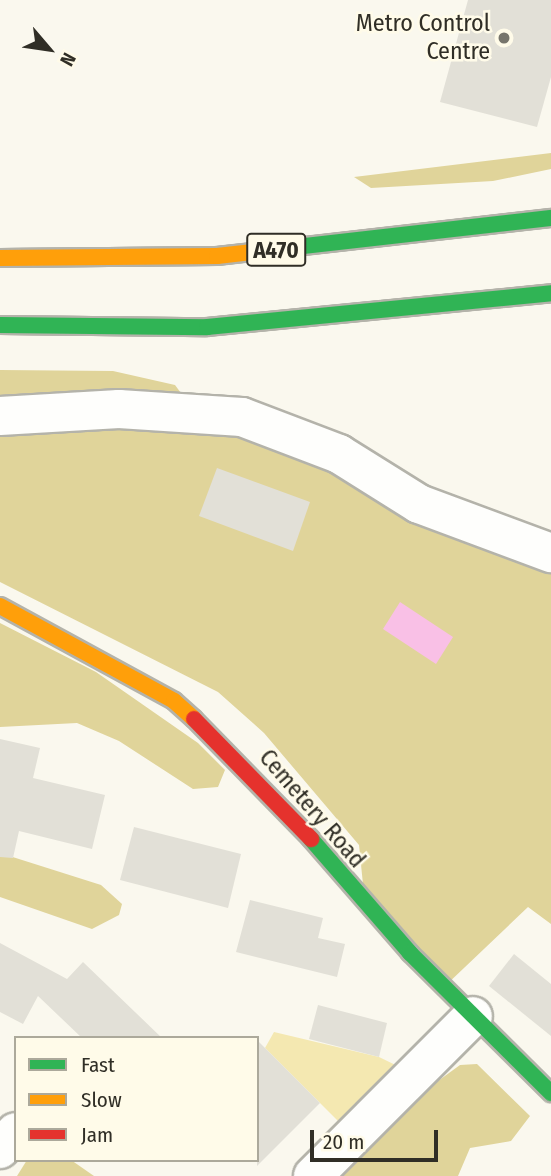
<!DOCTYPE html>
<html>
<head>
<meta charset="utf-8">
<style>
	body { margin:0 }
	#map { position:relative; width:551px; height:1176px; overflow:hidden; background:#faf8ee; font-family:"Fira Sans Condensed",sans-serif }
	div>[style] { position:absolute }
	.green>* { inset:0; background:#f4e8b1 }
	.forest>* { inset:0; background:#e0d49a }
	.water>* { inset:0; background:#f9c0e6 }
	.building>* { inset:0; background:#e2e0d7 }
	.roads { filter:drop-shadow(2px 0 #b4b3aa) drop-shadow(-2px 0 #b4b3aa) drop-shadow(0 2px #b4b3aa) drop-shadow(0 -2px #b4b3aa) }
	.street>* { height:38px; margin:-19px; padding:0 19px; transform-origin:19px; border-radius:19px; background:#fefefc }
	.fast>* { height:16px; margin:-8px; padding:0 8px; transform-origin:8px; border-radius:8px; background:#30b455 }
	.slow>* { height:16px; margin:-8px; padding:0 8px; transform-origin:8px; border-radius:8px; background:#ff9f0a }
	.jam>* { height:16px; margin:-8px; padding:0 8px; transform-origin:8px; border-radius:8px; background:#e5322d }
	.dots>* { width:19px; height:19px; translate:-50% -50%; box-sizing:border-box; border:4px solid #fffbe9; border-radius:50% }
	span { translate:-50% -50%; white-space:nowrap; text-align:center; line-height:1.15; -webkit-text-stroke:5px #fffbe9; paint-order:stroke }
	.shield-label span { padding:2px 5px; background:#fffbe9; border:2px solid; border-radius:5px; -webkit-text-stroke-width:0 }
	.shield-label { font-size:23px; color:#302e26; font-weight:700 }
	.poi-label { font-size:24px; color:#302e26 }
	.right { translate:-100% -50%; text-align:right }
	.street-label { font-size:24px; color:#302e26 }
	.legend { position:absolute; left:14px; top:1036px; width:245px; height:126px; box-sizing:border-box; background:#fffbe9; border:2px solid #aca99b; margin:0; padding:9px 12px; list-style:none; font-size:21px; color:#302e26 }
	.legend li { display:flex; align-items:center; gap:14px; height:35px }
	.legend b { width:35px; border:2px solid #aca99b }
	.north { position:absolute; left:14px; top:14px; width:70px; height:70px; -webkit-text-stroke:5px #fffbe9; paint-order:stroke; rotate:119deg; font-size:19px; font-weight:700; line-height:28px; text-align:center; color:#302e26 }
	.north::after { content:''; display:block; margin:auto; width:24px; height:32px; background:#302e26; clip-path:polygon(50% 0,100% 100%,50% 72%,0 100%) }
	.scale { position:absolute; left:310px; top:1130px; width:128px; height:32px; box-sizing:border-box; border:4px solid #302e26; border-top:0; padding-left:9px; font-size:21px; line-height:24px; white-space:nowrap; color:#302e26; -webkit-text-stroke:5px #fffbe9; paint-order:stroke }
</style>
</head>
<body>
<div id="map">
	<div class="green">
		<i style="clip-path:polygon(274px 1032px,379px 1057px,414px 1074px,353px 1136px,265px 1048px)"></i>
	</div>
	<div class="forest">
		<i style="clip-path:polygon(551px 153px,551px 169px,493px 181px,371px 188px,354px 177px)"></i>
		<i style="clip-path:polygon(0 370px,113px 371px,175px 385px,195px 412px,551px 553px,551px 924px,528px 907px,444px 987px,365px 904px,359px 845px,264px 733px,218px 692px,0 582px)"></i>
		<i style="clip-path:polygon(0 623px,96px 672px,198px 743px,225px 770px,218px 787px,193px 789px,119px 741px,77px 723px,0 727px)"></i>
		<i style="clip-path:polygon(0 853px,101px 885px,122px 904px,119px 915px,92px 929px,0 897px)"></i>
		<i style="clip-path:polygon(477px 1064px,530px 1116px,511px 1141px,470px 1148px,458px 1176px,343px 1176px,438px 1081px,460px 1065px)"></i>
		<i style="clip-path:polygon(27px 1160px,71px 1160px,94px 1176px,17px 1176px)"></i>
	</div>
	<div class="water">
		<i style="clip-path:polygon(400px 602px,453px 637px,436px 664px,383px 629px)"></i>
	</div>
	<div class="building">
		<i style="clip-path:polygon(468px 0,551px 0,551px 77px,537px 127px,440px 102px)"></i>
		<i style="clip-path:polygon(217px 468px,310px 502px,293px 551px,199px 516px)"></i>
		<i style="clip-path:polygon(0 739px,40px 748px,33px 778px,105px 795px,92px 849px,19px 831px,13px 858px,0 857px)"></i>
		<i style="clip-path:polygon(134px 827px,241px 854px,228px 908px,120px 880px)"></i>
		<i style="clip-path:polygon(250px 900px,323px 918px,318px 938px,345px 944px,337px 977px,236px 952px)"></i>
		<i style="clip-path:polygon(0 943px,67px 979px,83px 962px,162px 1038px,82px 1038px,38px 996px,23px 1024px,0 1012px)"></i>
		<i style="clip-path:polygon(514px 954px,551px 984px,551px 1036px,489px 986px)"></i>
		<i style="clip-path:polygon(318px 1005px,387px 1023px,379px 1057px,309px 1039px)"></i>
		<i style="clip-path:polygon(257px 1040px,320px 1103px,257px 1166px)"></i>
	</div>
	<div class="roads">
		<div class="street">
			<i style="left:0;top:416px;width:119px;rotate:-3.4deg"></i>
			<i style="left:119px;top:409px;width:123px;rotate:3.7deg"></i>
			<i style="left:242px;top:417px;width:104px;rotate:20.9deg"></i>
			<i style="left:339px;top:454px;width:94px;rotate:32deg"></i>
			<i style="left:419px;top:504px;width:141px;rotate:20.4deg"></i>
			<i style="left:0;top:1149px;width:23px;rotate:-47deg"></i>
			<i style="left:313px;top:1176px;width:226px;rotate:-45deg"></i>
		</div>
		<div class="fast">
			<i style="left:278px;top:249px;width:275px;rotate:-6.5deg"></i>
			<i style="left:0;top:325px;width:207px;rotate:0.6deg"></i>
			<i style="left:207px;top:327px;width:346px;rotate:-5.6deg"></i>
			<i style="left:311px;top:839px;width:151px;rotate:49deg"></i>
			<i style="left:410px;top:953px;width:199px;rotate:44.8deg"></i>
		</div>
		<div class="slow">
			<i style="left:0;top:258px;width:217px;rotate:-0.5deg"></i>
			<i style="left:217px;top:256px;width:61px;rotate:-6.5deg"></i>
			<i style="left:0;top:606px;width:198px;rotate:28.6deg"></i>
			<i style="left:174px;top:701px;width:27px;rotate:42deg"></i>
		</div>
		<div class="jam">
			<i style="left:194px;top:719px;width:168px;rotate:45.7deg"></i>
		</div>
	</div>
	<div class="dots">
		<i style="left:504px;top:38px;background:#77756c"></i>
	</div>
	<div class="shield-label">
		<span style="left:276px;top:250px">A470</span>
	</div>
	<div class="poi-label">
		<span class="right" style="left:490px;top:38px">Metro Control<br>Centre</span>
	</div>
	<div class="street-label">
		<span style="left:312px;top:809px;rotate:49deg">Cemetery Road</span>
	</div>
	<ul class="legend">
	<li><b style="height:9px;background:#30b455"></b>Fast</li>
	<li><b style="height:9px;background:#ff9f0a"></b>Slow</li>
	<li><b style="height:9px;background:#e5322d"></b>Jam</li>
	</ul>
	<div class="north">N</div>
	<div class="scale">20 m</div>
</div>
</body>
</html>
